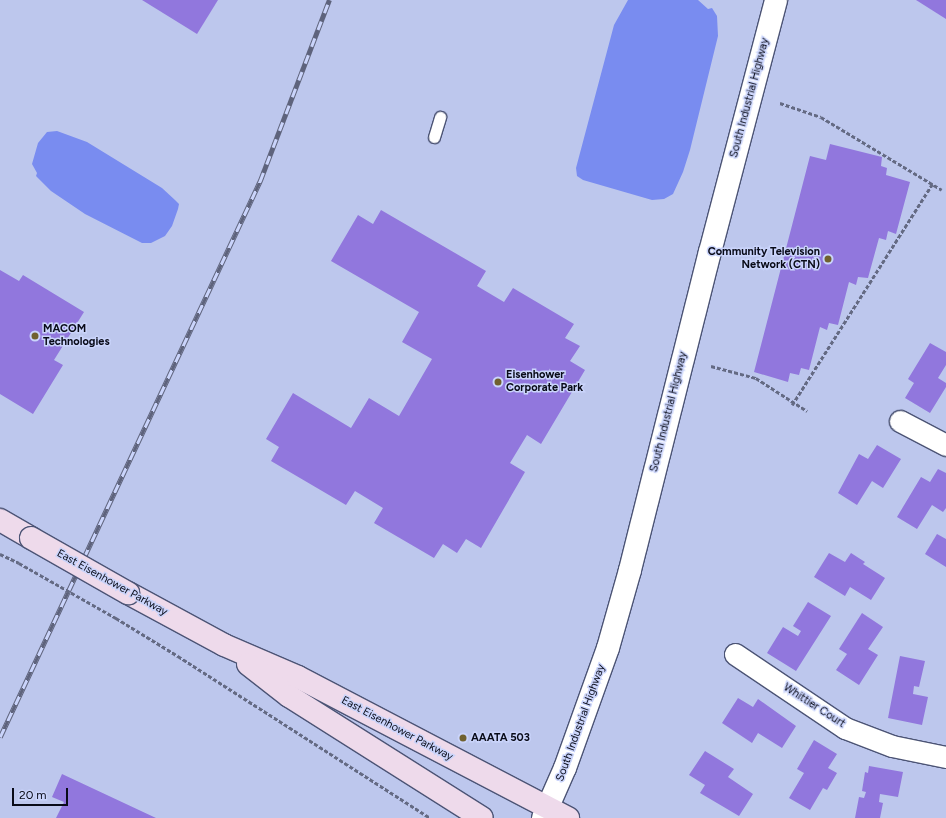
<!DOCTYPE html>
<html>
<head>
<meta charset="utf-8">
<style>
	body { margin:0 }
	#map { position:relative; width:946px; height:818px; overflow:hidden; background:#bdc7ed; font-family:Figtree,sans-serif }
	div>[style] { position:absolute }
	.water>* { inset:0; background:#798cf0 }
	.building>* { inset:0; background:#9177dd }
	.path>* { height:2.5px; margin-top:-1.25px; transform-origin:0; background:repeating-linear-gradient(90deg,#646a83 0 4px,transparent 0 6px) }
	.roads { filter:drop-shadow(1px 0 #4c5475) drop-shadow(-1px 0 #4c5475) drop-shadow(0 1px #4c5475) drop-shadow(0 -1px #4c5475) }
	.service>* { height:11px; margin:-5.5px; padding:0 5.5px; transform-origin:5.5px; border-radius:5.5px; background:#fff }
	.minor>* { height:21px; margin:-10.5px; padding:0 10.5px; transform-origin:10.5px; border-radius:10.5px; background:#fff }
	.tertiary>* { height:22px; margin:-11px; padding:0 11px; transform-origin:11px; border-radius:11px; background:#fff }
	.secondary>* { height:22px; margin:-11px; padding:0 11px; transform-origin:11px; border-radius:11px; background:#eedaeb }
	.rail>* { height:4.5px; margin-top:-2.25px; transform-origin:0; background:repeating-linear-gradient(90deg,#cad4fb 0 9px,#5e637c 0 18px); box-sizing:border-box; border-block:1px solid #5e637c }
	.path-bridge>* { height:2.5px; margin-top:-1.25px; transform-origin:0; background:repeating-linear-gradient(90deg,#646a83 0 4px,transparent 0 6px) }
	.bridges { filter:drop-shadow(1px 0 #4c5475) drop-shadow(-1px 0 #4c5475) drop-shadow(0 1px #4c5475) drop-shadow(0 -1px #4c5475) }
	.secondary-bridge>* { height:22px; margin:-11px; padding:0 11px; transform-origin:11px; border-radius:11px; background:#eedaeb }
	.dots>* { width:11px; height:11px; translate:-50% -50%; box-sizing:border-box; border:2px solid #cad4fb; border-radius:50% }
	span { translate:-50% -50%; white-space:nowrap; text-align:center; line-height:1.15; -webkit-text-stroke:3px #cad4fb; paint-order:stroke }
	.street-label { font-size:11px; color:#090b18 }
	.poi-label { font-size:11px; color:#090b18; font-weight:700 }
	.right { translate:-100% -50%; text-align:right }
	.left { translate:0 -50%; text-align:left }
	.scale { position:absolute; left:12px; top:788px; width:56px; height:18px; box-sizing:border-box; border:2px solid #090b18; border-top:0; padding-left:5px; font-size:12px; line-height:14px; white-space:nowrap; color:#090b18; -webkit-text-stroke:3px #cad4fb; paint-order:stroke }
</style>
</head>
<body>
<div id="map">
	<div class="water">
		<i style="clip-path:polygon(628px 0,698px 0,708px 9px,712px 8px,717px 16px,718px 36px,690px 150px,683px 172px,673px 194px,664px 199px,652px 200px,583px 180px,577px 176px,576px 168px,614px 25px)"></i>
		<i style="clip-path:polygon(57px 131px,87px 142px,162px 188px,175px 200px,179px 204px,178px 209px,172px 226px,165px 236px,151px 243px,142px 243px,85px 214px,51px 191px,36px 176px,37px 173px,32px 164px,38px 143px,47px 132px)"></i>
	</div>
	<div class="building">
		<i style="clip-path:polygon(142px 0,218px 0,197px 34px)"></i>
		<i style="clip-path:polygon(916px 0,946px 0,946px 19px)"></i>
		<i style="clip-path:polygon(830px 144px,882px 157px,881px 166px,887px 168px,886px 175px,910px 182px,896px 234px,888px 231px,886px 240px,879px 238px,868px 278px,858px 277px,856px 285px,849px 282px,838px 325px,829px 323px,827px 330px,820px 327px,809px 370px,801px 368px,799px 375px,790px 373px,788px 382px,754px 372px,810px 156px,826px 160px)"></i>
		<i style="clip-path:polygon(381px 210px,486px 271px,477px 286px,504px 302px,513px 288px,574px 324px,565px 338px,580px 346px,570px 361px,585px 370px,541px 444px,527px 435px,510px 463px,525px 472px,481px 548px,466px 539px,457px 553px,443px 544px,434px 558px,374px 523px,383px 508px,355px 491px,346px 505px,271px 461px,279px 447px,266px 439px,293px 393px,351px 428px,369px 398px,399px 416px,432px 359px,402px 342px,419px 312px,331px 261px,358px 215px,373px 224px)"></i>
		<i style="clip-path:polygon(0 270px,19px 281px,23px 275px,84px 312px,54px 360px,63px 365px,33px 414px,0 394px)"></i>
		<i style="clip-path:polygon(930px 343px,946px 352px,946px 365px,938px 378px,946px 383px,946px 387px,930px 413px,905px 398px,914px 383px,908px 379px)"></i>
		<i style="clip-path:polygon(877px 445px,901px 459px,883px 488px,872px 481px,857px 505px,838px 493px,859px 454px,868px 459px)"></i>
		<i style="clip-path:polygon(938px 469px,946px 473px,946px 508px,943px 512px,932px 505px,917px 529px,897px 517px,921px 477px,930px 482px)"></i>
		<i style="clip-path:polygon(937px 534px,946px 539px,946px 567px,925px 554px)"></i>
		<i style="clip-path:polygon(829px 553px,845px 562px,851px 553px,865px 562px,863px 564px,885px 578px,871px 600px,850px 587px,845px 596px,814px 577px)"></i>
		<i style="clip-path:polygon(808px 602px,831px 616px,796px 671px,767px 653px,783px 627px,798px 636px,801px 631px,793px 626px)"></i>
		<i style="clip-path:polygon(862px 613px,883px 627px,868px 649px,878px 655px,859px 685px,836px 670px,847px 654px,839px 649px)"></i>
		<i style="clip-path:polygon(900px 656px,925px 661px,919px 687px,914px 686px,913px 694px,928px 697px,922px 725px,888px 718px)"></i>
		<i style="clip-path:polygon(738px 698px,753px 707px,758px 699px,796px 726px,782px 748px,758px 733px,752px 743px,722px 723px)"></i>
		<i style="clip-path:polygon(814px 740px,837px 754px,828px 768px,837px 773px,827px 790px,823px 788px,810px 810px,789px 798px,804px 773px,797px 769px)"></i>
		<i style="clip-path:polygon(705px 751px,734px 769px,728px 777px,753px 794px,739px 816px,700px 793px,705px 785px,689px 775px)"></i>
		<i style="clip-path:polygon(869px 766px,903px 772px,898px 797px,880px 794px,879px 802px,883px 803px,880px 818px,855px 818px,859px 797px,864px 798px,866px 792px,862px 791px,865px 772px,868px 773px)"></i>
		<i style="clip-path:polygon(62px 774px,156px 818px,56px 818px,64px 802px,52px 797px)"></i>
	</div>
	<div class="path">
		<i style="left:780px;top:103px;width:43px;rotate:18.9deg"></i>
		<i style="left:821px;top:117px;width:141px;rotate:31.1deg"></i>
		<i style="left:711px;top:366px;width:47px;rotate:14.9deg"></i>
		<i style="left:756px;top:378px;width:61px;rotate:32.9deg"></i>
		<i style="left:792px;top:405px;width:262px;rotate:-57.6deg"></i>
		<i style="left:0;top:554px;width:21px;rotate:25deg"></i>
		<i style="left:116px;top:618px;width:73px;rotate:31.5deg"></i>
		<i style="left:178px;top:656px;width:300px;rotate:32.7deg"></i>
	</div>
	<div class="roads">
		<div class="service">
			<i style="left:434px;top:137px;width:21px;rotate:-73deg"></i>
		</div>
		<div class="minor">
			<i style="left:900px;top:421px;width:52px;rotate:27.6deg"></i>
			<i style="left:735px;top:654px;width:133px;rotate:33.9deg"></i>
			<i style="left:845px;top:728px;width:50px;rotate:21deg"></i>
			<i style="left:892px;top:746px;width:55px;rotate:11.5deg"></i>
		</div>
		<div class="tertiary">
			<i style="left:543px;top:818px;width:55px;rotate:-66.3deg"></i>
			<i style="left:565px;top:768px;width:127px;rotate:-70.3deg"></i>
			<i style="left:608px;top:648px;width:81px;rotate:-74.2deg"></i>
			<i style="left:630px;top:570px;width:328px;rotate:-75.9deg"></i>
			<i style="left:710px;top:252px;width:260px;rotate:-75.3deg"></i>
		</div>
		<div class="secondary">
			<i style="left:0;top:520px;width:36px;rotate:30deg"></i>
			<i style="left:128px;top:593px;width:109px;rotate:28.4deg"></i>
			<i style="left:224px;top:645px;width:81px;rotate:23.4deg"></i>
			<i style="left:298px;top:677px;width:305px;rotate:27.6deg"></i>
			<i style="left:248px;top:664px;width:52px;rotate:38deg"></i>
			<i style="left:289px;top:696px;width:228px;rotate:32.3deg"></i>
		</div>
	</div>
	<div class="rail">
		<i style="left:0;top:737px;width:614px;rotate:-64.94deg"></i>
		<i style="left:260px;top:181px;width:194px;rotate:-69.1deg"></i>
	</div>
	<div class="path-bridge">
		<i style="left:19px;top:563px;width:112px;rotate:29.6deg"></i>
	</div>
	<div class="bridges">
		<div class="secondary-bridge">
			<i style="left:31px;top:538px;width:112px;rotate:29.6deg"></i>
		</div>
	</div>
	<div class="dots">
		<i style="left:828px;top:259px;background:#70612f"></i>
		<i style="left:35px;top:336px;background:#70612f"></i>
		<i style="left:498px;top:382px;background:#70612f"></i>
		<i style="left:463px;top:738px;background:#70612f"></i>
	</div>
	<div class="street-label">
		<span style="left:750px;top:98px;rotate:-75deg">South Industrial Highway</span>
		<span style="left:669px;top:412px;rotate:-76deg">South Industrial Highway</span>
		<span style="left:112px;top:583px;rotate:29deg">East Eisenhower Parkway</span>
		<span style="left:814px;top:706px;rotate:33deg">Whittier Court</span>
		<span style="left:581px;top:723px;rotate:-70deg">South Industrial Highway</span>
		<span style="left:397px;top:729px;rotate:28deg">East Eisenhower Parkway</span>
	</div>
	<div class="poi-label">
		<span class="right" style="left:820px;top:259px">Community Television<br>Network (CTN)</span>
		<span class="left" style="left:43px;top:336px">MACOM<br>Technologies</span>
		<span class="left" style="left:506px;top:382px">Eisenhower<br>Corporate Park</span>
		<span class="left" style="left:471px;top:738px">AAATA 503</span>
	</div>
	<div class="scale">20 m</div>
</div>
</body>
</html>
